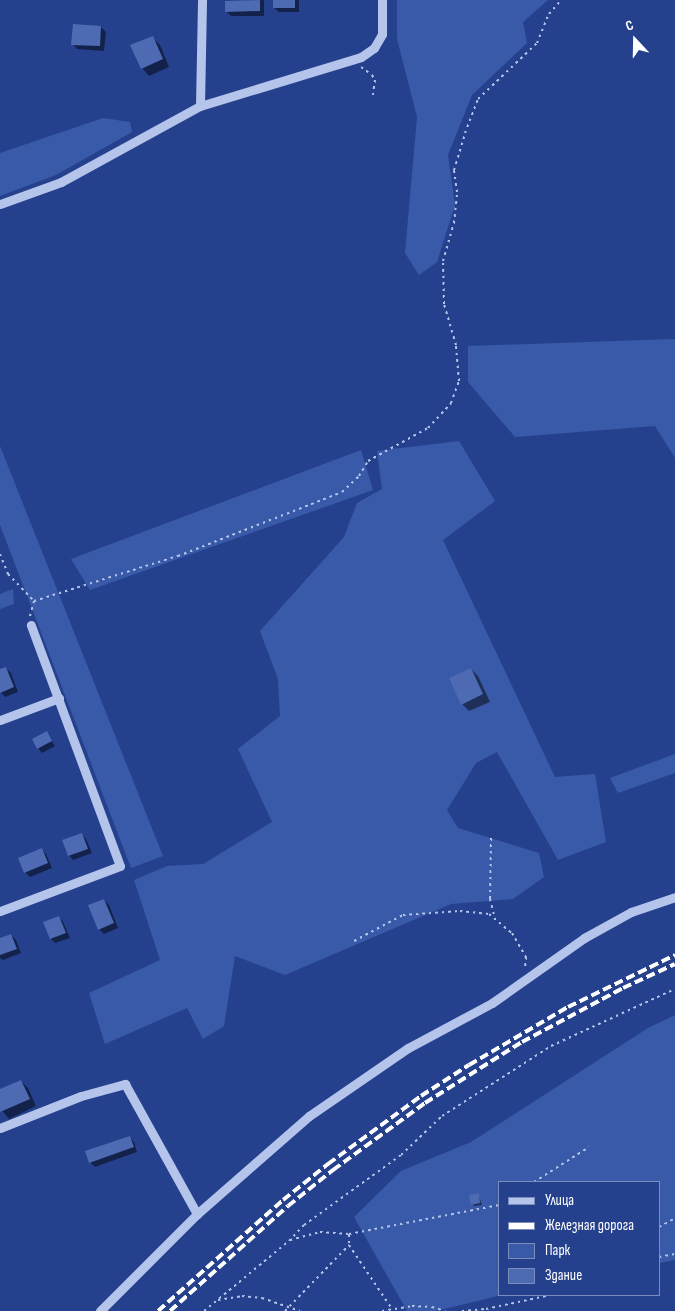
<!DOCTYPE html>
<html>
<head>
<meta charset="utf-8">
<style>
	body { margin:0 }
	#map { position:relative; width:675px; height:1311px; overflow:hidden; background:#25418d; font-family:"Sofia Sans Condensed",sans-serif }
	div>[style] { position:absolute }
	.green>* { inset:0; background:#395aa9 }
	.shadow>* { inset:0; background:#0007 }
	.building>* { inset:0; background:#4d6ab3 }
	.path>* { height:2px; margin-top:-1px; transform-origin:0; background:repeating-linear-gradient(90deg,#b4c4eb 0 2.5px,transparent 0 6.5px) }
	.minor>* { height:9px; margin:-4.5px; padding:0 4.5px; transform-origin:4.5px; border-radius:4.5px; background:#b4c4eb }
	.rail>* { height:4px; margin-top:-2px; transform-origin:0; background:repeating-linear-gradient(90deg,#fff 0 9px,transparent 0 13px) }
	span { translate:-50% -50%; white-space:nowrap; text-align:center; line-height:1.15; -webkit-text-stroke:4px #25418d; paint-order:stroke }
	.legend { position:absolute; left:498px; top:1181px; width:162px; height:115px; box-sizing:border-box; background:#25418d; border:1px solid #7c8dbb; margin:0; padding:6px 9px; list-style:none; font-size:15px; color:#fff }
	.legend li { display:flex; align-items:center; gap:10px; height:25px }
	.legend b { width:25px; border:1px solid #7c8dbb }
	.north { position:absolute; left:610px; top:15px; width:50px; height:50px; -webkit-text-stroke:4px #25418d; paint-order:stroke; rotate:339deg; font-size:14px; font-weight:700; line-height:20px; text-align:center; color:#fff }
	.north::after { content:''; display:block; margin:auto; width:18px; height:22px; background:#fff; clip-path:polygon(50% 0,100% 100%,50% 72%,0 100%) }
</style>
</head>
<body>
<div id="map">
	<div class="green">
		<i style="clip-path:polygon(397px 0,548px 0,523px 22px,527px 43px,472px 95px,448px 155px,455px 205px,437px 262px,419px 275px,405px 253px,417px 117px,397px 39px)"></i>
		<i style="clip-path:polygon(103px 118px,130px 122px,132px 132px,56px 175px,0 196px,0 153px)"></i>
		<i style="clip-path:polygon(675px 339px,675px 458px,655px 426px,515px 437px,468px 382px,468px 346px)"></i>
		<i style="clip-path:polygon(459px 441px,495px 501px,443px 540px,555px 777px,595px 774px,606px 842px,558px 860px,497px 752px,476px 763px,447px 810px,458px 828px,539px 853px,544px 877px,513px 899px,451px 904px,285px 975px,235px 956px,224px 1026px,203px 1039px,187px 1008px,105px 1044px,89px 993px,160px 960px,134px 880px,167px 866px,203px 864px,272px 822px,238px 749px,280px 716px,278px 679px,260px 631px,344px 537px,357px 503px,382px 489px,377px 451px)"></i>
		<i style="clip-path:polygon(0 446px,163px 856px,131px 868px,0 525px)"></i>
		<i style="clip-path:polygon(361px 450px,373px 490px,90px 590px,71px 559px)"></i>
		<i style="clip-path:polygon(13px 589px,14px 604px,0 609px,0 594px)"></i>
		<i style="clip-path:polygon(675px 754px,675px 773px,618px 793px,610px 778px)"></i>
		<i style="clip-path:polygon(675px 1015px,675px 1260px,659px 1263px,659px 1182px,499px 1182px,499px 1295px,502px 1295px,436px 1311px,407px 1311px,354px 1217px,401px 1171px,471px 1142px,648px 1028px)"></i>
	</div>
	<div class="shadow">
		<i style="clip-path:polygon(247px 0,264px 0,264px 16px,231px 16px,226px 11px,247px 2px)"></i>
		<i style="clip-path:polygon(274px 0,299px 0,299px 12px,279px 12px,274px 8px)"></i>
		<i style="clip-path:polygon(101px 27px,106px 32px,104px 51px,77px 49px,73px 44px)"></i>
		<i style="clip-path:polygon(152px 37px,160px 45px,169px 67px,149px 76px,142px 68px)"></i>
		<i style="clip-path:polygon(6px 668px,11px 673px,18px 692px,5px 697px,0 691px,0 670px)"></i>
		<i style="clip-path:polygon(471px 669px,478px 676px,490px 702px,469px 711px,462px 704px)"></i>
		<i style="clip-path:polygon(46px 733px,55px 746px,42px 753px,38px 748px)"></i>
		<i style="clip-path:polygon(82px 834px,86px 839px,92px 853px,73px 860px,69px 855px)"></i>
		<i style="clip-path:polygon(42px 850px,46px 854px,52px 868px,30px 877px,25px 872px)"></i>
		<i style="clip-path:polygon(104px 900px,109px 905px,118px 928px,104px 934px,99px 929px)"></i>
		<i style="clip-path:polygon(59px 917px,63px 922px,70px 938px,55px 943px,51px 939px)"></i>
		<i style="clip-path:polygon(11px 935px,16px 940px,21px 953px,3px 960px,0 958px,0 940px)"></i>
		<i style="clip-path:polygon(21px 1081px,28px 1088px,36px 1106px,9px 1119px,0 1108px,0 1090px)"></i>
		<i style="clip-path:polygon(129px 1137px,134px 1142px,137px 1152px,95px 1167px,90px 1162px)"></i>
		<i style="clip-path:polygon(478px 1194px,482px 1205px,474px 1206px,472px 1204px)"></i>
	</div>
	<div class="building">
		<i style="clip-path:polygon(260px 0,260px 11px,225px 12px,225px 1px)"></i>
		<i style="clip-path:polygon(273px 0,295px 0,295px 8px,273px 8px)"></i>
		<i style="clip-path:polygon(73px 24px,101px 26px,100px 46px,71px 45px)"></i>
		<i style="clip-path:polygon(153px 36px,163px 59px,141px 69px,130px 45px)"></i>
		<i style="clip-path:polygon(6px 667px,14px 687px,0 693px,0 669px)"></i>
		<i style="clip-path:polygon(471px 668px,483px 694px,461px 705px,449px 678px)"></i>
		<i style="clip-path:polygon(47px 731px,52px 741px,37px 749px,32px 739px)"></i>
		<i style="clip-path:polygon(82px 833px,88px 849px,68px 856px,62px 840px)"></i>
		<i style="clip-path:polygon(42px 848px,48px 863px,24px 873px,18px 858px)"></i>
		<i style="clip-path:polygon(104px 899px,114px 923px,98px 930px,88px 905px)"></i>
		<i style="clip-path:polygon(59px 916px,66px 933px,50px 939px,43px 922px)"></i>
		<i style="clip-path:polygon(11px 934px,17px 949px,0 955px,0 938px)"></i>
		<i style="clip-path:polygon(21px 1080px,30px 1099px,0 1112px,0 1089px)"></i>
		<i style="clip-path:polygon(130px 1136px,134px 1147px,89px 1163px,85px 1151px)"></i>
		<i style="clip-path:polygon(479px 1193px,480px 1203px,471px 1205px,469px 1195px)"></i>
	</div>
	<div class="path">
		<i style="left:361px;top:67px;width:14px;rotate:36deg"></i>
		<i style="left:372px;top:75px;width:6px;rotate:59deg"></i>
		<i style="left:375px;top:80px;width:15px;rotate:98deg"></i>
		<i style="left:0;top:554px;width:22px;rotate:68deg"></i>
		<i style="left:8px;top:574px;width:37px;rotate:46deg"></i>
		<i style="left:34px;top:601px;width:16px;rotate:105deg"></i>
		<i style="left:34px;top:601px;width:151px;rotate:-17.4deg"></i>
		<i style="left:178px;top:556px;width:176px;rotate:-21.3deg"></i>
		<i style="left:342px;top:492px;width:23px;rotate:-43deg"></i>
		<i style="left:359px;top:476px;width:17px;rotate:-59deg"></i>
		<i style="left:368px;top:461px;width:68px;rotate:-28.8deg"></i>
		<i style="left:428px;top:428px;width:34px;rotate:-47deg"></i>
		<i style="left:451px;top:403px;width:23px;rotate:-70deg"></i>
		<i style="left:459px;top:381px;width:36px;rotate:-95deg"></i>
		<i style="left:456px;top:345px;width:43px;rotate:-106.3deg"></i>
		<i style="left:444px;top:304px;width:43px;rotate:-91.3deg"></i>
		<i style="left:443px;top:261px;width:40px;rotate:-74deg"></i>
		<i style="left:454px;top:223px;width:31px;rotate:-84deg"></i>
		<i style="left:457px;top:192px;width:22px;rotate:-98deg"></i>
		<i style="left:454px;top:170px;width:39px;rotate:-73deg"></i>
		<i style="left:465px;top:133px;width:36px;rotate:-69deg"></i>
		<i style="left:478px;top:99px;width:81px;rotate:-43.5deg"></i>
		<i style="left:537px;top:43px;width:31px;rotate:-68deg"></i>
		<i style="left:549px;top:14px;width:18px;rotate:-49deg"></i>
		<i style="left:491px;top:838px;width:61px;rotate:90.9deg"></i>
		<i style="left:490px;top:899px;width:21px;rotate:76deg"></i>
		<i style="left:354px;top:941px;width:55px;rotate:-28deg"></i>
		<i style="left:403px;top:915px;width:57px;rotate:-4deg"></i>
		<i style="left:460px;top:911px;width:29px;rotate:6deg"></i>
		<i style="left:489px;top:914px;width:30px;rotate:40deg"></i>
		<i style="left:512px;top:933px;width:28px;rotate:60deg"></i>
		<i style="left:526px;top:957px;width:11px;rotate:95deg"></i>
		<i style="left:534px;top:1182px;width:65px;rotate:-32.5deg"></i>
		<i style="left:659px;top:1227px;width:18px;rotate:-29deg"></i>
		<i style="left:349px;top:1234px;width:11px;rotate:90deg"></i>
		<i style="left:349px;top:1245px;width:77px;rotate:56.1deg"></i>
		<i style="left:290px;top:1240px;width:31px;rotate:-15deg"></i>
		<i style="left:320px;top:1232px;width:29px;rotate:4deg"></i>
		<i style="left:349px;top:1234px;width:153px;rotate:-10.9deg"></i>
		<i style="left:659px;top:1257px;width:16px;rotate:-11deg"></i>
		<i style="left:218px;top:1300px;width:24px;rotate:-9deg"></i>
		<i style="left:242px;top:1296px;width:20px;rotate:6deg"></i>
		<i style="left:262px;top:1298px;width:40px;rotate:18.9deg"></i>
		<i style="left:204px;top:1311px;width:110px;rotate:-39.5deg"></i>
		<i style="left:289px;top:1241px;width:22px;rotate:-47deg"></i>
		<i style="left:304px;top:1225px;width:120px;rotate:-35.8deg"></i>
		<i style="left:401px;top:1155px;width:57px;rotate:-43.6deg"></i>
		<i style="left:442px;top:1116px;width:130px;rotate:-32.7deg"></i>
		<i style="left:551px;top:1046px;width:136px;rotate:-24.7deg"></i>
		<i style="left:285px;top:1311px;width:92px;rotate:-45.9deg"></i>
		<i style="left:382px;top:1311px;width:30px;rotate:-9deg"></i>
		<i style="left:412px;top:1306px;width:20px;rotate:3deg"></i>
		<i style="left:432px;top:1307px;width:14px;rotate:17deg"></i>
		<i style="left:462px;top:1311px;width:24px;rotate:-5deg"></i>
		<i style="left:486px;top:1309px;width:66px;rotate:-12.3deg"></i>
	</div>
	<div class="minor">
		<i style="left:200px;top:106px;width:106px;rotate:-88.9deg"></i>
		<i style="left:0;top:204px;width:65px;rotate:-19.8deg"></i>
		<i style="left:61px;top:182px;width:158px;rotate:-28.7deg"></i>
		<i style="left:200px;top:106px;width:168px;rotate:-16.9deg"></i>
		<i style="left:361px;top:57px;width:16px;rotate:-35deg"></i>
		<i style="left:374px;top:48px;width:16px;rotate:-60deg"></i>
		<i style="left:382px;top:34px;width:34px;rotate:-90deg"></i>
		<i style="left:0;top:720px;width:63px;rotate:-20.4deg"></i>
		<i style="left:0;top:911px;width:128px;rotate:-20.6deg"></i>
		<i style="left:120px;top:866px;width:257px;rotate:-110.3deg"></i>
		<i style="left:0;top:1128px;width:87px;rotate:-21.6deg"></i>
		<i style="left:81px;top:1096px;width:46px;rotate:-15.3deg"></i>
		<i style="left:125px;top:1084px;width:149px;rotate:61deg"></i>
		<i style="left:100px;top:1311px;width:137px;rotate:-45deg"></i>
		<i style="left:197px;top:1214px;width:149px;rotate:-41.2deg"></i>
		<i style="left:309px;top:1116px;width:120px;rotate:-34.5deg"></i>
		<i style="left:408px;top:1048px;width:95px;rotate:-28.2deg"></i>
		<i style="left:492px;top:1003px;width:113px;rotate:-35.2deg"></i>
		<i style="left:584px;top:938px;width:54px;rotate:-29deg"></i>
		<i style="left:631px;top:912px;width:46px;rotate:-18.8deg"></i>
	</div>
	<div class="rail">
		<i style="left:158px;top:1311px;width:167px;rotate:-41.6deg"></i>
		<i style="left:283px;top:1200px;width:58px;rotate:-38.7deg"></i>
		<i style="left:328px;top:1164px;width:115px;rotate:-36.2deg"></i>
		<i style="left:421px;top:1096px;width:57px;rotate:-32.9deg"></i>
		<i style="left:469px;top:1065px;width:115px;rotate:-30.4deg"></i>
		<i style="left:568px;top:1007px;width:119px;rotate:-25.9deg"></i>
		<i style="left:170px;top:1311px;width:158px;rotate:-41.7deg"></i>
		<i style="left:288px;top:1206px;width:58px;rotate:-38.7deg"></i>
		<i style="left:333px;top:1170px;width:114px;rotate:-36.1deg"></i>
		<i style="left:425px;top:1103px;width:115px;rotate:-32.2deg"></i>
		<i style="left:522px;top:1042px;width:115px;rotate:-28.1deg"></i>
		<i style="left:623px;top:988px;width:57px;rotate:-24.8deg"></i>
	</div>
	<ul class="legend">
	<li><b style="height:6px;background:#b4c4eb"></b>Улица</li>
	<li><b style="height:6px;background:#fff"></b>Железная дорога</li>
	<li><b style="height:14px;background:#395aa9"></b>Парк</li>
	<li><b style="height:14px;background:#4d6ab3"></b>Здание</li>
	</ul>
	<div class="north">С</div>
</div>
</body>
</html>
